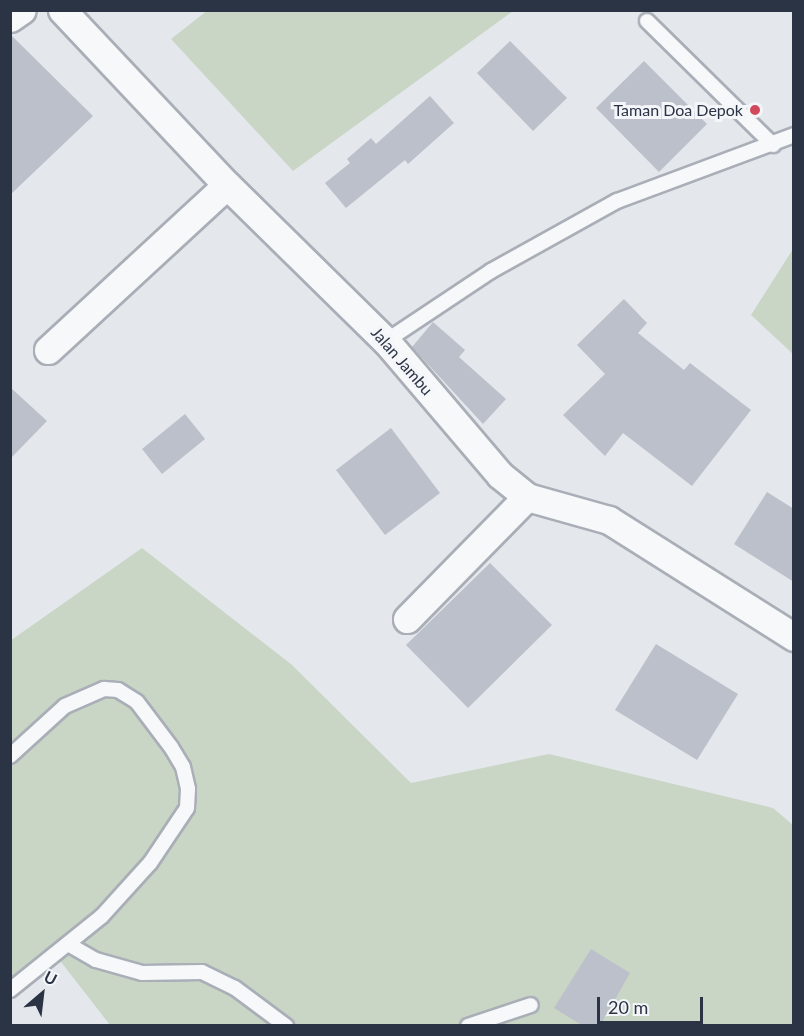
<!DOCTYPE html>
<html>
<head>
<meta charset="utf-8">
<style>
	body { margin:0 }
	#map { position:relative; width:804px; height:1036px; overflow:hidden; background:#e4e7ec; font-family:Lato,sans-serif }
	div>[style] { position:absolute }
	.green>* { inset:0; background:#c9d6c5 }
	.building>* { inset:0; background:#bbc0ca }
	.roads { filter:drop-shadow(2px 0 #a9aeb7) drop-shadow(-2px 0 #a9aeb7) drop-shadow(0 2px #a9aeb7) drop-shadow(0 -2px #a9aeb7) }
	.lane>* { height:14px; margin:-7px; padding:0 7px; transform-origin:7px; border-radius:7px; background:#f7f8fa }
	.street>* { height:27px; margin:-13.5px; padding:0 13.5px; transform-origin:13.5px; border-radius:13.5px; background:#f7f8fa }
	.dots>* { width:16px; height:16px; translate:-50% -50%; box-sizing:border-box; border:3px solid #f4f6f9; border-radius:50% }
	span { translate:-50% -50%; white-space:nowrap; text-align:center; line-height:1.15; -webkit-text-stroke:6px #f4f6f9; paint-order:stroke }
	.poi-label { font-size:16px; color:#2b3445 }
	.right { translate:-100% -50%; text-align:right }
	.street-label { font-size:16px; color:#2b3445 }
	.frame { position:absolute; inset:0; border:12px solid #2b3445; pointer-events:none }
	.north { position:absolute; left:12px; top:964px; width:60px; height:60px; -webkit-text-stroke:4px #f4f6f9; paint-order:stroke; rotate:28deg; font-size:16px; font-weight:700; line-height:24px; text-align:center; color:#2b3445 }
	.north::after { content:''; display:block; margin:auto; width:21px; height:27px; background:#2b3445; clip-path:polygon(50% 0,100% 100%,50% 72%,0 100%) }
	.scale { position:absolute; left:597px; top:997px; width:106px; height:27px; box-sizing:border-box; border:3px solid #2b3445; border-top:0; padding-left:8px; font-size:18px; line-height:21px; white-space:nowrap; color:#2b3445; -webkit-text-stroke:4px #f4f6f9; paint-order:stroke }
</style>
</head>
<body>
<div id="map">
	<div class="green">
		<i style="clip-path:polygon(208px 10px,513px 10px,513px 11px,293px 171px,171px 39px)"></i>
		<i style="clip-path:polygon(793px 249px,793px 354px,751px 315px)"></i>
		<i style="clip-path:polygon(142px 548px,292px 665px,411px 783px,549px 754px,773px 808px,793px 825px,793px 1025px,110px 1025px,54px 953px,11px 991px,10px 641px)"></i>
	</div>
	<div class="building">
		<i style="clip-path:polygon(10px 34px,93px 116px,10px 195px)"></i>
		<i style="clip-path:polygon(510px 41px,567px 98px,533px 131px,477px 73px)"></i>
		<i style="clip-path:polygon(644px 61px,707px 124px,659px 172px,596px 108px)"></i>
		<i style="clip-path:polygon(430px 96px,454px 123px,408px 164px,405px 160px,346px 208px,325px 183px,350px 163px,347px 159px,371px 138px,376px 144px)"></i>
		<i style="clip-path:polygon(624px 299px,647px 323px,638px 333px,684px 370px,690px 363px,751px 410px,692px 486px,623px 433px,605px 456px,563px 415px,605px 374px,577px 345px)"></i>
		<i style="clip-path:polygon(433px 322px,465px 350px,459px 357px,506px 399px,483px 424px,412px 347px)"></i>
		<i style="clip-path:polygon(10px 387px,47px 421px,10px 459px)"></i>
		<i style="clip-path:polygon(185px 414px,205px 439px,162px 474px,142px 449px)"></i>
		<i style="clip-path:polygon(391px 428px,440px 493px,385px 535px,336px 470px)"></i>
		<i style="clip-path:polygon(767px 492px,794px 509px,794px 582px,734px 544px)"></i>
		<i style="clip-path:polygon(490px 563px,552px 625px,468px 708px,406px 645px)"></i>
		<i style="clip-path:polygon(656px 644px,738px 694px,697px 760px,615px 710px)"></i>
		<i style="clip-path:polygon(591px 949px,630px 973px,600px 1026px,583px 1026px,554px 1008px)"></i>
	</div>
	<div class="roads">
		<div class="lane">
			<i style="left:647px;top:21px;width:177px;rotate:44.5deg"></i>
			<i style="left:386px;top:341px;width:126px;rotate:-33.7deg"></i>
			<i style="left:491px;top:271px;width:144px;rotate:-29.1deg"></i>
			<i style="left:617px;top:201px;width:189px;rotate:-20.4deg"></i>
			<i style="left:10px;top:756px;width:74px;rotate:-42.3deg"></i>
			<i style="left:65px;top:706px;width:43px;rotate:-23.6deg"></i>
			<i style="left:104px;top:689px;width:14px;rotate:4deg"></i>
			<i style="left:118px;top:690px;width:22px;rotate:32deg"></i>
			<i style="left:137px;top:702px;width:56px;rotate:52.9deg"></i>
			<i style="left:171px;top:747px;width:23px;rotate:59deg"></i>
			<i style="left:183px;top:767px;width:23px;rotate:77deg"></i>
			<i style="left:188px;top:789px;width:19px;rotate:93deg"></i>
			<i style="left:187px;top:808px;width:66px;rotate:123.9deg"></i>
			<i style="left:150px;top:863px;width:72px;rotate:132.2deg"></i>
			<i style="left:102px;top:916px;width:118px;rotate:141.2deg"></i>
			<i style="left:68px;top:944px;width:32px;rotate:30deg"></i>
			<i style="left:96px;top:960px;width:48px;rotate:15.8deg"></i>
			<i style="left:142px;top:973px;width:60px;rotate:-1deg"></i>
			<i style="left:202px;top:972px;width:37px;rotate:26deg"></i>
			<i style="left:235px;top:988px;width:64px;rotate:36.7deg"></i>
			<i style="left:468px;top:1026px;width:66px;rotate:-18.4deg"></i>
		</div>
		<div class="street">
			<i style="left:62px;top:10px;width:241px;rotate:46.7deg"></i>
			<i style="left:227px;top:185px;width:223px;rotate:44.5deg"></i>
			<i style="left:386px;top:341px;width:176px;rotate:49.6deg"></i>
			<i style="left:500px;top:475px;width:35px;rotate:39deg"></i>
			<i style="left:527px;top:497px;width:85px;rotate:15.7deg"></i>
			<i style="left:609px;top:520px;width:219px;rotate:32.3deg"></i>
			<i style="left:10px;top:18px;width:14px;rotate:-34deg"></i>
			<i style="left:48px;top:350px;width:243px;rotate:-42.7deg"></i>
			<i style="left:407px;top:619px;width:171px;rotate:-45.5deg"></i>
		</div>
	</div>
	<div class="dots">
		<i style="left:755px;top:110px;background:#d1495b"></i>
	</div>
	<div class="poi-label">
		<span class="right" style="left:743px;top:110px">Taman Doa Depok</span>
	</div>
	<div class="street-label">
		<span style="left:402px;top:361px;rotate:49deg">Jalan Jambu</span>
	</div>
	<div class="frame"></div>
	<div class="north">U</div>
	<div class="scale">20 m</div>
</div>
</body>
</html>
